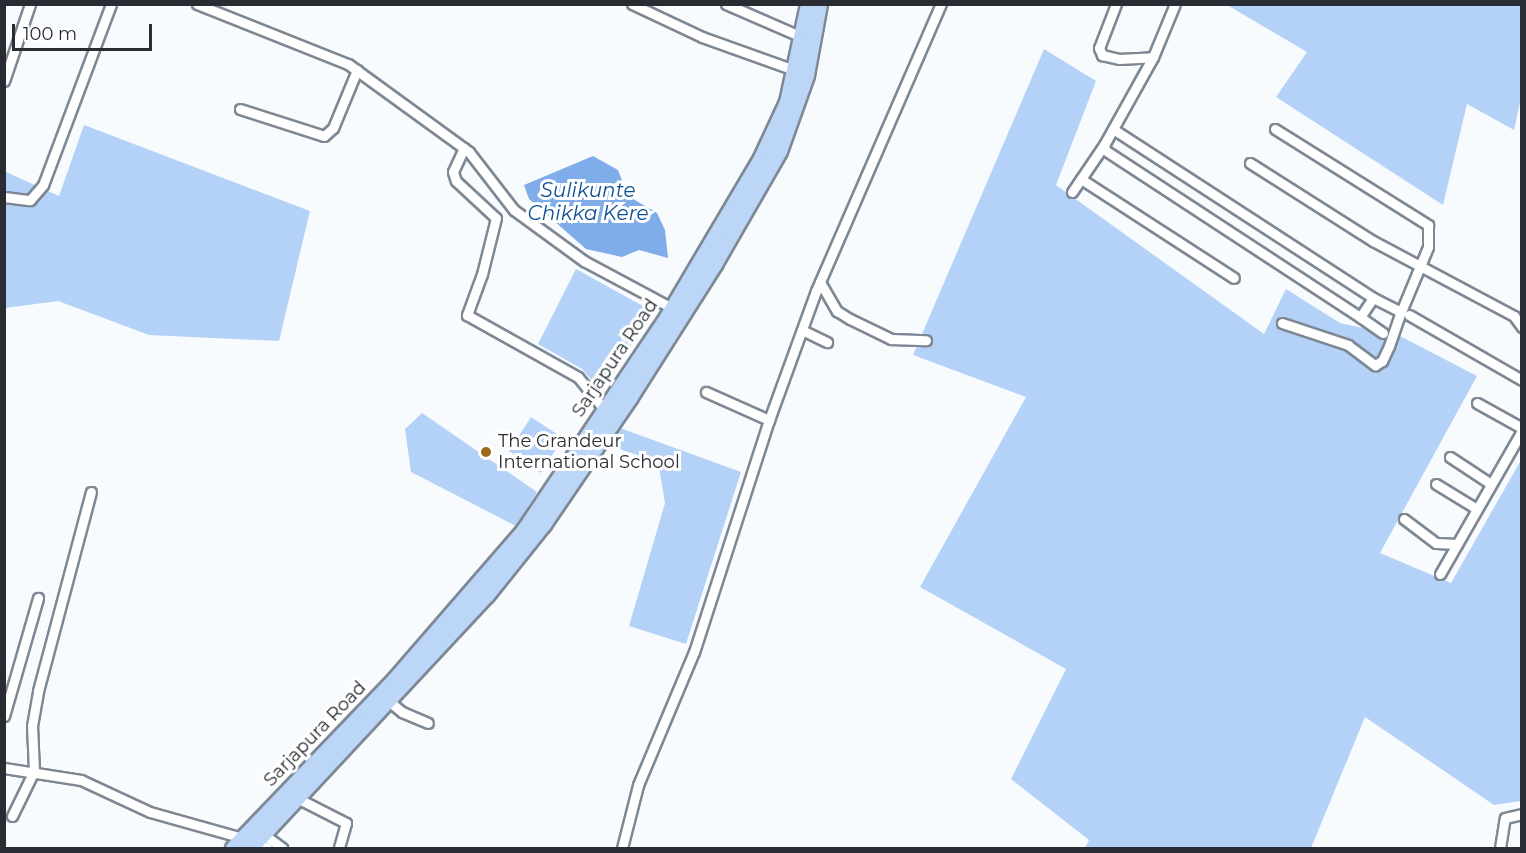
<!DOCTYPE html>
<html>
<head>
<meta charset="utf-8">
<style>
	body { margin:0 }
	#map { position:relative; width:1526px; height:853px; overflow:hidden; background:#f8fbfe; font-family:Montserrat,sans-serif }
	div>[style] { position:absolute }
	.green>* { inset:0; background:#b4d2f8 }
	.water>* { inset:0; background:#7fade9 }
	.roads { filter:drop-shadow(2px 0 #7e8895) drop-shadow(-2px 0 #7e8895) drop-shadow(0 2px #7e8895) drop-shadow(0 -2px #7e8895) }
	.minor>* { height:9px; margin:-4.5px; padding:0 4.5px; transform-origin:4.5px; border-radius:4.5px; background:#fff }
	.primary>* { height:15px; margin:-7.5px; padding:0 7.5px; transform-origin:7.5px; border-radius:7.5px; background:#bcd6f7 }
	.dots>* { width:16px; height:16px; translate:-50% -50%; box-sizing:border-box; border:3px solid #fff; border-radius:50% }
	span { translate:-50% -50%; white-space:nowrap; text-align:center; line-height:1.15; -webkit-text-stroke:6px #fff; paint-order:stroke }
	.street-label { font-size:18px; color:#292d33 }
	.poi-label { font-size:18px; color:#292d33 }
	.left { translate:0 -50%; text-align:left }
	.water-label { font-size:20px; color:#104f95; font-style:italic }
	.frame { position:absolute; inset:0; border:6px solid #292d33; pointer-events:none }
	.scale { position:absolute; left:12px; top:24px; width:140px; height:27px; box-sizing:border-box; border:3px solid #292d33; border-top:0; padding-left:8px; font-size:18px; line-height:21px; white-space:nowrap; color:#292d33; -webkit-text-stroke:4px #fff; paint-order:stroke }
</style>
</head>
<body>
<div id="map">
	<div class="green">
		<i style="clip-path:polygon(1227px 5px,1521px 5px,1521px 98px,1514px 130px,1467px 104px,1443px 205px,1276px 97px,1307px 52px)"></i>
		<i style="clip-path:polygon(1044px 49px,1096px 81px,1056px 185px,1264px 334px,1286px 289px,1340px 323px,1400px 336px,1477px 376px,1380px 553px,1451px 583px,1521px 460px,1521px 801px,1494px 805px,1365px 717px,1311px 848px,1085px 848px,1089px 840px,1011px 779px,1066px 669px,920px 587px,1026px 397px,913px 355px)"></i>
		<i style="clip-path:polygon(84px 125px,310px 211px,279px 341px,149px 335px,58px 301px,5px 308px,4px 171px,59px 196px)"></i>
		<i style="clip-path:polygon(576px 269px,652px 311px,602px 392px,582px 369px,538px 344px)"></i>
		<i style="clip-path:polygon(422px 413px,537px 492px,516px 526px,411px 472px,405px 429px)"></i>
		<i style="clip-path:polygon(531px 417px,563px 438px,541px 473px,509px 451px)"></i>
		<i style="clip-path:polygon(620px 428px,741px 472px,686px 644px,629px 626px,665px 503px,658px 462px,607px 445px)"></i>
	</div>
	<div class="water">
		<i style="clip-path:polygon(593px 156px,618px 170px,628px 196px,657px 213px,665px 230px,668px 258px,639px 250px,622px 257px,586px 249px,529px 199px,524px 185px)"></i>
	</div>
	<div class="roads">
		<div class="minor">
			<i style="left:197px;top:4px;width:162px;rotate:21.7deg"></i>
			<i style="left:348px;top:64px;width:150px;rotate:36deg"></i>
			<i style="left:469px;top:152px;width:73px;rotate:52.2deg"></i>
			<i style="left:514px;top:210px;width:87px;rotate:36.1deg"></i>
			<i style="left:584px;top:261px;width:100px;rotate:28.1deg"></i>
			<i style="left:632px;top:4px;width:77px;rotate:25.2deg"></i>
			<i style="left:702px;top:37px;width:101px;rotate:19.7deg"></i>
			<i style="left:726px;top:4px;width:83px;rotate:23.5deg"></i>
			<i style="left:1116px;top:4px;width:47px;rotate:111.1deg"></i>
			<i style="left:1099px;top:48px;width:8px;rotate:67deg"></i>
			<i style="left:1102px;top:55px;width:17px;rotate:13deg"></i>
			<i style="left:1119px;top:59px;width:34px;rotate:-3deg"></i>
			<i style="left:4px;top:81px;width:81px;rotate:-71.3deg"></i>
			<i style="left:240px;top:109px;width:88px;rotate:17.8deg"></i>
			<i style="left:324px;top:136px;width:12px;rotate:-42deg"></i>
			<i style="left:333px;top:128px;width:63px;rotate:-67.5deg"></i>
			<i style="left:1113px;top:129px;width:310px;rotate:33deg"></i>
			<i style="left:1373px;top:298px;width:23px;rotate:124deg"></i>
			<i style="left:1360px;top:317px;width:305px;rotate:-146.8deg"></i>
			<i style="left:1105px;top:150px;width:5px;rotate:-101deg"></i>
			<i style="left:1104px;top:145px;width:101px;rotate:-60.9deg"></i>
			<i style="left:1153px;top:57px;width:57px;rotate:-67.5deg"></i>
			<i style="left:1275px;top:129px;width:181px;rotate:32.1deg"></i>
			<i style="left:1428px;top:225px;width:22px;rotate:90deg"></i>
			<i style="left:1428px;top:247px;width:70px;rotate:112.6deg"></i>
			<i style="left:1401px;top:312px;width:31px;rotate:-153deg"></i>
			<i style="left:464px;top:148px;width:26px;rotate:115deg"></i>
			<i style="left:453px;top:172px;width:9px;rotate:72deg"></i>
			<i style="left:456px;top:181px;width:54px;rotate:42.8deg"></i>
			<i style="left:496px;top:218px;width:58px;rotate:104deg"></i>
			<i style="left:482px;top:274px;width:44px;rotate:110.1deg"></i>
			<i style="left:467px;top:315px;width:127px;rotate:29.2deg"></i>
			<i style="left:578px;top:377px;width:48px;rotate:51deg"></i>
			<i style="left:1250px;top:163px;width:146px;rotate:32.4deg"></i>
			<i style="left:1373px;top:241px;width:160px;rotate:28deg"></i>
			<i style="left:1514px;top:316px;width:14px;rotate:54deg"></i>
			<i style="left:1081px;top:179px;width:182px;rotate:32.9deg"></i>
			<i style="left:1072px;top:192px;width:57px;rotate:-55.8deg"></i>
			<i style="left:4px;top:197px;width:26px;rotate:7deg"></i>
			<i style="left:30px;top:200px;width:20px;rotate:-49deg"></i>
			<i style="left:43px;top:185px;width:193px;rotate:-69.4deg"></i>
			<i style="left:820px;top:282px;width:34px;rotate:60deg"></i>
			<i style="left:837px;top:311px;width:15px;rotate:32deg"></i>
			<i style="left:850px;top:319px;width:46px;rotate:26deg"></i>
			<i style="left:891px;top:339px;width:35px;rotate:2deg"></i>
			<i style="left:1409px;top:315px;width:130px;rotate:29.9deg"></i>
			<i style="left:1360px;top:317px;width:28px;rotate:35deg"></i>
			<i style="left:1282px;top:323px;width:70px;rotate:18.4deg"></i>
			<i style="left:1348px;top:345px;width:34px;rotate:37deg"></i>
			<i style="left:1375px;top:365px;width:8px;rotate:-30deg"></i>
			<i style="left:1382px;top:361px;width:17px;rotate:-65deg"></i>
			<i style="left:1389px;top:346px;width:36px;rotate:-71deg"></i>
			<i style="left:802px;top:330px;width:28px;rotate:26deg"></i>
			<i style="left:706px;top:392px;width:69px;rotate:24deg"></i>
			<i style="left:1477px;top:403px;width:51px;rotate:29.1deg"></i>
			<i style="left:1450px;top:457px;width:49px;rotate:33.4deg"></i>
			<i style="left:1436px;top:484px;width:48px;rotate:31.4deg"></i>
			<i style="left:1404px;top:519px;width:40px;rotate:37deg"></i>
			<i style="left:1436px;top:543px;width:21px;rotate:3deg"></i>
			<i style="left:1440px;top:574px;width:165px;rotate:-60.2deg"></i>
			<i style="left:390px;top:702px;width:16px;rotate:40deg"></i>
			<i style="left:402px;top:712px;width:28px;rotate:23deg"></i>
			<i style="left:4px;top:716px;width:123px;rotate:-73.9deg"></i>
			<i style="left:4px;top:768px;width:78px;rotate:8.9deg"></i>
			<i style="left:81px;top:780px;width:76px;rotate:24.9deg"></i>
			<i style="left:150px;top:812px;width:111px;rotate:15.7deg"></i>
			<i style="left:257px;top:842px;width:12px;rotate:31deg"></i>
			<i style="left:297px;top:798px;width:55px;rotate:27deg"></i>
			<i style="left:346px;top:823px;width:26px;rotate:106deg"></i>
			<i style="left:12px;top:816px;width:50px;rotate:-63.9deg"></i>
			<i style="left:34px;top:771px;width:45px;rotate:-92.5deg"></i>
			<i style="left:32px;top:726px;width:36px;rotate:-80deg"></i>
			<i style="left:38px;top:691px;width:206px;rotate:-75.1deg"></i>
			<i style="left:263px;top:834px;width:24px;rotate:36deg"></i>
			<i style="left:622px;top:848px;width:65px;rotate:-75.7deg"></i>
			<i style="left:638px;top:785px;width:144px;rotate:-67.2deg"></i>
			<i style="left:694px;top:652px;width:244px;rotate:-72.1deg"></i>
			<i style="left:769px;top:420px;width:137px;rotate:-70deg"></i>
			<i style="left:816px;top:291px;width:313px;rotate:-66.5deg"></i>
			<i style="left:1500px;top:848px;width:30px;rotate:-81deg"></i>
			<i style="left:1505px;top:818px;width:17px;rotate:-13deg"></i>
		</div>
		<div class="primary">
			<i style="left:233px;top:848px;width:234px;rotate:-46.2deg"></i>
			<i style="left:395px;top:679px;width:197px;rotate:-49.1deg"></i>
			<i style="left:524px;top:530px;width:257px;rotate:-56.1deg"></i>
			<i style="left:667px;top:317px;width:185px;rotate:-59.4deg"></i>
			<i style="left:761px;top:158px;width:62px;rotate:-65.1deg"></i>
			<i style="left:787px;top:102px;width:100px;rotate:-77.9deg"></i>
			<i style="left:250px;top:848px;width:347px;rotate:-47deg"></i>
			<i style="left:487px;top:594px;width:90px;rotate:-51.3deg"></i>
			<i style="left:543px;top:524px;width:153px;rotate:-55.7deg"></i>
			<i style="left:629px;top:398px;width:159px;rotate:-57.6deg"></i>
			<i style="left:714px;top:264px;width:130px;rotate:-60.1deg"></i>
			<i style="left:779px;top:151px;width:81px;rotate:-70.4deg"></i>
			<i style="left:806px;top:75px;width:72px;rotate:-79.6deg"></i>
		</div>
	</div>
	<div class="dots">
		<i style="left:486px;top:452px;background:#9c6c1e"></i>
	</div>
	<div class="street-label">
		<span style="left:615px;top:358px;rotate:-56deg">Sarjapura Road</span>
		<span style="left:315px;top:734px;rotate:-46deg">Sarjapura Road</span>
	</div>
	<div class="poi-label">
		<span class="left" style="left:498px;top:452px">The Grandeur<br>International School</span>
	</div>
	<div class="water-label">
		<span style="left:588px;top:202px">Sulikunte<br>Chikka Kere</span>
	</div>
	<div class="frame"></div>
	<div class="scale">100 m</div>
</div>
</body>
</html>
